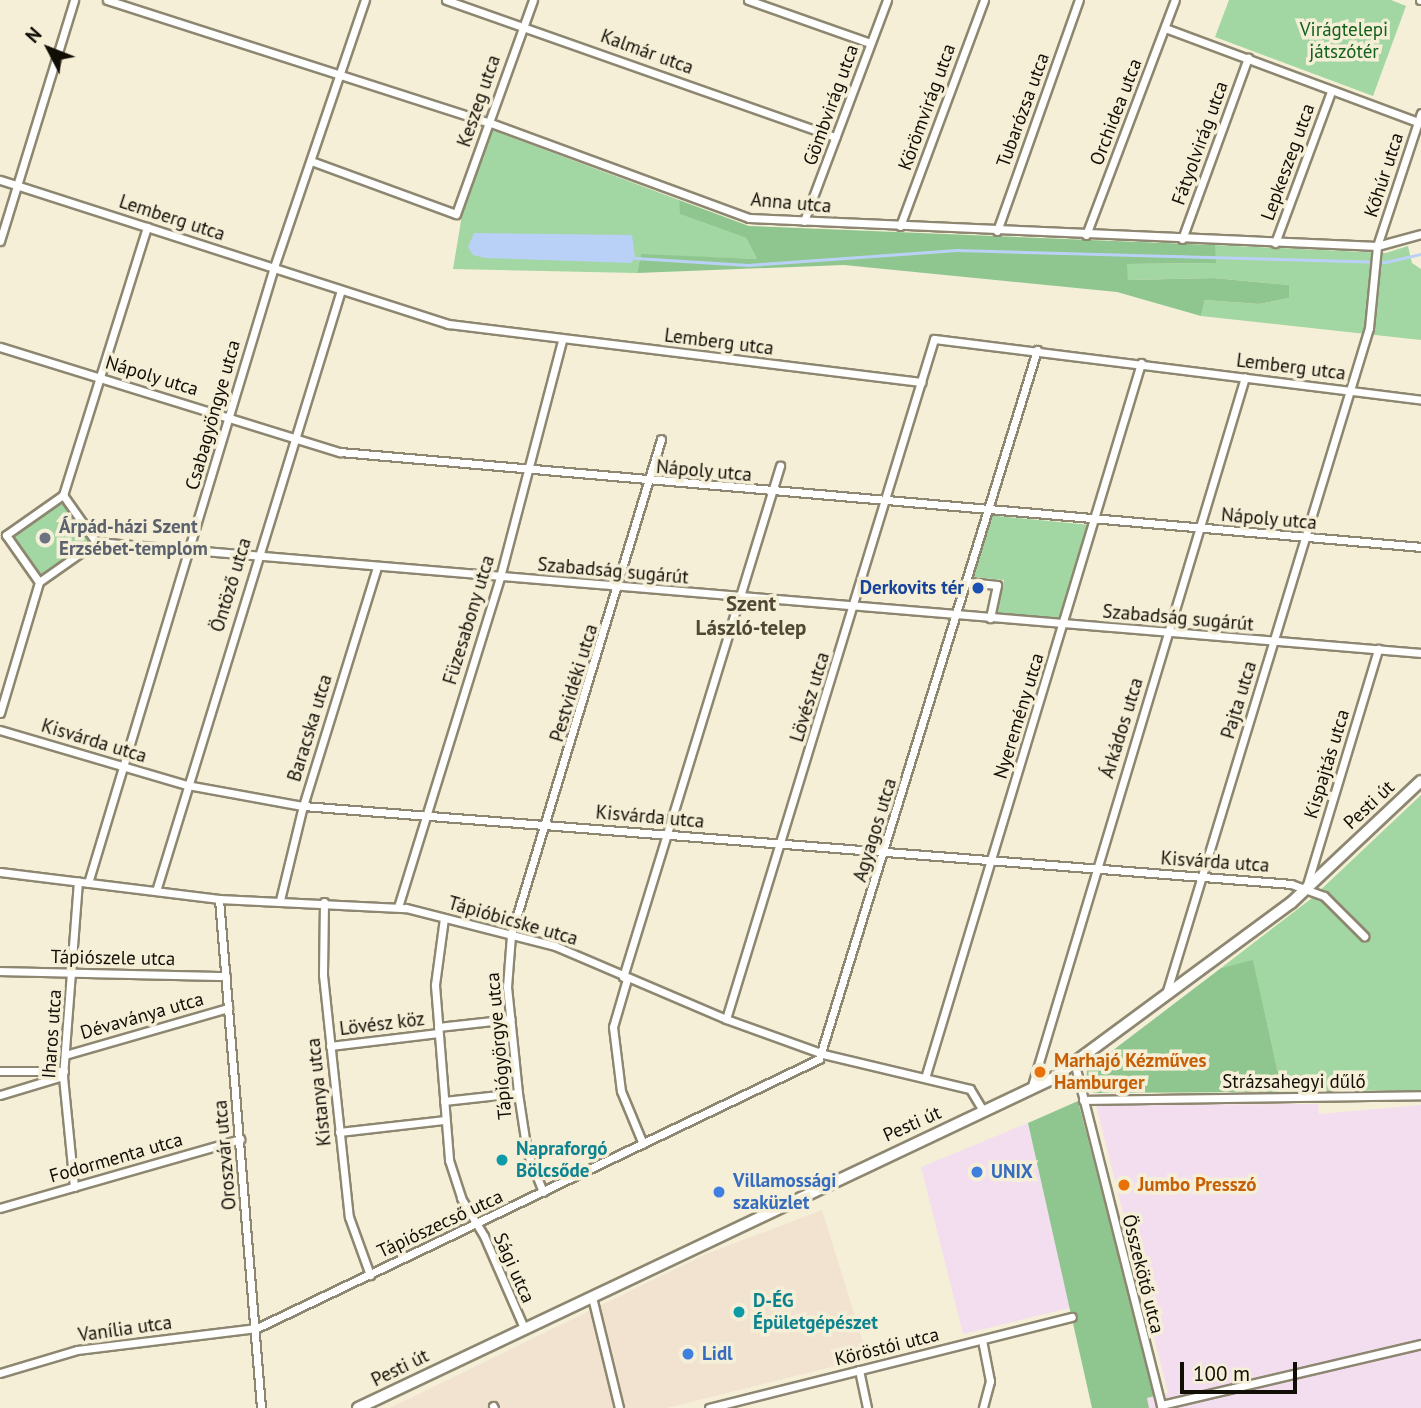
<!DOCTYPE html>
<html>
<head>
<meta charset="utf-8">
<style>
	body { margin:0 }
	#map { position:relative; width:1421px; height:1408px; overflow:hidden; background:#f6efd7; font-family:"PT Sans",sans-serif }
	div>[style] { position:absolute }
	.commercial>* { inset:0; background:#f1e3d0 }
	.industrial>* { inset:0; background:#f2deef }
	.green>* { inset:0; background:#a2d6a2 }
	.forest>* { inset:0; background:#8fc68f }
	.water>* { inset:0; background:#bad1f7 }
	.stream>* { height:2.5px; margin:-1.25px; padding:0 1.25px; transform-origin:1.25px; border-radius:1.25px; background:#bad1f7 }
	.roads { filter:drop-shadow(2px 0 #8d8771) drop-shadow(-2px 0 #8d8771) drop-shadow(0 2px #8d8771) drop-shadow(0 -2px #8d8771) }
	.minor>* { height:7px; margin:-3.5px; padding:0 3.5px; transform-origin:3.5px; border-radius:3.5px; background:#fff }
	.primary>* { height:10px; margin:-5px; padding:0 5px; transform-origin:5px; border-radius:5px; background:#fff }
	.dots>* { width:19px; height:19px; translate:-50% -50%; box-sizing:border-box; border:4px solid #f6efd7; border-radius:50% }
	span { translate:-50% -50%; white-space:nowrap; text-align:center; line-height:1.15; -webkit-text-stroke:7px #f6efd7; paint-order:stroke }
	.park-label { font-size:19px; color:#11601b }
	.street-label { font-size:19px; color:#110e06 }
	.worship-label { font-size:19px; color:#5b616d; font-weight:700 }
	.left { translate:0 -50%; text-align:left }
	.transit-label { font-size:19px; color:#164399; font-weight:700 }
	.right { translate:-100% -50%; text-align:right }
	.food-label { font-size:19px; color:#c56008; font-weight:700 }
	.culture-label { font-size:19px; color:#0d838f; font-weight:700 }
	.shop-label { font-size:19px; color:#366cbe; font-weight:700 }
	.neighbourhood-label { font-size:21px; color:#4f4834; font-weight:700 }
	.north { position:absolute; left:14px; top:14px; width:70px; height:70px; -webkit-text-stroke:5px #f6efd7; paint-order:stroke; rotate:312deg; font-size:19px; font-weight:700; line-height:28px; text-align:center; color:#110e06 }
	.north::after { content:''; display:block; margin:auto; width:24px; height:32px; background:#110e06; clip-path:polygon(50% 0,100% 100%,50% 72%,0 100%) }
	.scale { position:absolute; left:1180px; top:1362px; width:117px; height:32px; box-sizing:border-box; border:4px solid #110e06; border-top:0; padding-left:9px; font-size:21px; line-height:24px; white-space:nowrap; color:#110e06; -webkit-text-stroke:5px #f6efd7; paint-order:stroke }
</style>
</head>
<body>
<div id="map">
	<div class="commercial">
		<i style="clip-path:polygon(822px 1210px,868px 1358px,667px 1408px,390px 1408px,704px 1255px)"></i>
	</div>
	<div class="industrial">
		<i style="clip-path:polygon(1318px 1104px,1319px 1114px,1421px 1105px,1421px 1408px,1149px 1408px,1147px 1398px,1168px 1393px,1096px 1105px)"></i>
		<i style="clip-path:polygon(1028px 1123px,1070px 1308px,963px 1334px,921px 1167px)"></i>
	</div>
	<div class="green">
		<i style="clip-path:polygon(1229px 0,1391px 0,1406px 6px,1373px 96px,1215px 37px)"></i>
		<i style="clip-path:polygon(492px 130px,679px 200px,681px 214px,746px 238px,757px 259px,641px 255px,637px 273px,453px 269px,462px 215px)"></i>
		<i style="clip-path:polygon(1215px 245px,1386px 253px,1408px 246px,1412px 263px,1421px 269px,1421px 340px,1201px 316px,1205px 300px,1259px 304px,1289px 298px,1289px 285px,1214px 278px,1128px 280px,1126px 264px,1215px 263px)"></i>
		<i style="clip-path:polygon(63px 495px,96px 542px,39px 582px,6px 535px)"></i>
		<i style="clip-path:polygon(988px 515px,1090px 525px,1062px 616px,1055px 620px,995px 614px,1004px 580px,972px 577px)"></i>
		<i style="clip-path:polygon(1421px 795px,1421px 1090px,1270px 1092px,1279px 1077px,1253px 961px,1221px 968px,1312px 898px)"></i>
	</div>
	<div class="forest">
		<i style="clip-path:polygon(679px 200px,749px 226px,1215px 245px,1216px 263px,1127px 264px,1128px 280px,1214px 278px,1289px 285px,1289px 298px,1259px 304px,1205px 300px,1201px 316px,1117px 292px,844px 265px,637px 273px,641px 254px,757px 259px,746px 238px,680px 214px)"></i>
		<i style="clip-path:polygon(1253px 960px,1279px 1077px,1270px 1092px,1093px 1093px,1086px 1084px,1087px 1070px,1221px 968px)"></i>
		<i style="clip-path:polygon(1078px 1101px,1155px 1396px,1147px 1398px,1149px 1408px,1092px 1408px,1028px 1123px)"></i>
	</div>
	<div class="water">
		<i style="clip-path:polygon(474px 233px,632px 235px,635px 258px,631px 263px,485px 258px,473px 255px,468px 247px)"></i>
	</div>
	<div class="stream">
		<i style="left:635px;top:258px;width:113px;rotate:3.5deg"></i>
		<i style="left:748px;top:265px;width:209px;rotate:-4.1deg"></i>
		<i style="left:956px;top:250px;width:430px;rotate:1.6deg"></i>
		<i style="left:1386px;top:262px;width:36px;rotate:-13deg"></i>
	</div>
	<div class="roads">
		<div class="minor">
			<i style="left:107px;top:0;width:400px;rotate:17.8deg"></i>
			<i style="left:488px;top:122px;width:278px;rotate:20.2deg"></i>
			<i style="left:749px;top:218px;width:629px;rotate:2.55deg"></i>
			<i style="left:1377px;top:246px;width:46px;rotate:-15.3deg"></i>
			<i style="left:446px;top:0;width:413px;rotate:19.4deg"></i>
			<i style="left:748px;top:0;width:129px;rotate:19.4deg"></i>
			<i style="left:1420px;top:0;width:1px"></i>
			<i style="left:1165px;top:28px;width:270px;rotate:20.4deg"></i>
			<i style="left:311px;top:161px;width:154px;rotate:20.1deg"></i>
			<i style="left:456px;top:214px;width:227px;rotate:-70.2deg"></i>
			<i style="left:0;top:180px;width:471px;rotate:17.8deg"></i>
			<i style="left:448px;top:324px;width:477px;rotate:7deg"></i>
			<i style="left:804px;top:221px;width:236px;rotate:-69.4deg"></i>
			<i style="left:900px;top:226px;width:241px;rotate:-69.6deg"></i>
			<i style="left:997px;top:231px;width:245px;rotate:-70.5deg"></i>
			<i style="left:1086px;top:235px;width:251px;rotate:-69.3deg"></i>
			<i style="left:1182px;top:239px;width:193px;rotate:-70deg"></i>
			<i style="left:0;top:241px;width:252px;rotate:-72.9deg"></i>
			<i style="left:1275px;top:243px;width:161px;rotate:-69.7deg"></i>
			<i style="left:0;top:347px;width:356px;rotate:17.2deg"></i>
			<i style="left:340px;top:452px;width:1085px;rotate:5.02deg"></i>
			<i style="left:63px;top:495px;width:281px;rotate:-72.6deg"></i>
			<i style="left:6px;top:535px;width:57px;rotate:54.9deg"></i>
			<i style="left:39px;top:582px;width:70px;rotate:-35.1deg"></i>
			<i style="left:6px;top:535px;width:70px;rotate:-35.1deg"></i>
			<i style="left:63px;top:495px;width:57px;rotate:54.9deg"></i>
			<i style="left:96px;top:542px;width:1330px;rotate:4.79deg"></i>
			<i style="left:968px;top:582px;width:29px;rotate:6deg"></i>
			<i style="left:997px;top:585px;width:34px;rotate:102deg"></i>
			<i style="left:0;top:713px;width:137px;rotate:-73.4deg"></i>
			<i style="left:0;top:730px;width:195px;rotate:16.4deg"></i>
			<i style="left:187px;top:785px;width:118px;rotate:10.3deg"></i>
			<i style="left:303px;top:806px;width:991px;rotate:4.51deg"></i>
			<i style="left:1291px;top:884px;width:35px;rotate:20deg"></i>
			<i style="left:1324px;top:896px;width:57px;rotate:45deg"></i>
			<i style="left:0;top:872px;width:221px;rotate:7deg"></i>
			<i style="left:219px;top:899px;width:187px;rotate:2.8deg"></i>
			<i style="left:406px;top:908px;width:154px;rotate:14.3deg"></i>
			<i style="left:555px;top:946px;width:186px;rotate:23.1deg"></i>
			<i style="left:726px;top:1019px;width:103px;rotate:19.8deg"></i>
			<i style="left:823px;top:1054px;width:151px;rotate:13.4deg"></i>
			<i style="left:970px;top:1089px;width:26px;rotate:59deg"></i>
			<i style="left:88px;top:883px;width:643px;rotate:-73.2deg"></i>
			<i style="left:274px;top:267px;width:282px;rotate:-71.2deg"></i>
			<i style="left:1306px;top:888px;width:250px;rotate:-73.2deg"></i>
			<i style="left:156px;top:891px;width:629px;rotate:-72.89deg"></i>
			<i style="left:219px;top:899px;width:511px;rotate:85.28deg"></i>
			<i style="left:280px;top:900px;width:97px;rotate:-76.3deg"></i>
			<i style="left:303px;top:806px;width:250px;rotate:-72.8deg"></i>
			<i style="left:324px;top:902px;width:73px;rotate:90.8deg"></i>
			<i style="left:323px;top:975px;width:243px;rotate:83.9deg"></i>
			<i style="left:349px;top:1217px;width:62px;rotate:70.1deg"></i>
			<i style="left:398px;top:907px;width:345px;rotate:-72.8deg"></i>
			<i style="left:500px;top:577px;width:245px;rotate:-75.3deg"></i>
			<i style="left:444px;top:918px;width:68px;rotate:97.7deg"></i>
			<i style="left:435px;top:985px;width:176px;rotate:85.4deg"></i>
			<i style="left:449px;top:1160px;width:40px;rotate:72deg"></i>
			<i style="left:461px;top:1198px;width:44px;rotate:58.8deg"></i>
			<i style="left:484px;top:1236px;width:100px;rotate:66.5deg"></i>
			<i style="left:0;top:971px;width:226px;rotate:1.3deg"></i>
			<i style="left:623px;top:977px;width:535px;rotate:-72.92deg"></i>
			<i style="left:627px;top:979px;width:50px;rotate:106.3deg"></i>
			<i style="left:613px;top:1027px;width:64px;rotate:82.9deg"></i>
			<i style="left:621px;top:1091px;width:57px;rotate:67.5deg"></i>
			<i style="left:1166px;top:994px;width:696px;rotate:-73.05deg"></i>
			<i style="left:1369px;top:328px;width:82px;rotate:-84.4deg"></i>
			<i style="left:1377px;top:246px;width:140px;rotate:-71.7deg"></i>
			<i style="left:726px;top:1019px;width:711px;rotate:-72.99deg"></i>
			<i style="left:934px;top:339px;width:491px;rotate:7.1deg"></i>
			<i style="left:438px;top:1027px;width:73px;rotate:-6.3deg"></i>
			<i style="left:330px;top:1046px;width:109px;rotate:-6.9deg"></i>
			<i style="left:65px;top:1055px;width:170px;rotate:-16.1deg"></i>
			<i style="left:1075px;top:1065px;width:354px;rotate:75.8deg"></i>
			<i style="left:0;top:1071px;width:64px"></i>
			<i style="left:925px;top:1078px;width:747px;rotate:-73.19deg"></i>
			<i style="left:1031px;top:1089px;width:743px;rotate:-73.27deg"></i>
			<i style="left:0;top:1095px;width:66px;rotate:-16.8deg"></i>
			<i style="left:1083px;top:1100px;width:338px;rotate:-0.8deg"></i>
			<i style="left:444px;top:1101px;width:74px;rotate:-6.2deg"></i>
			<i style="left:339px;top:1132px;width:107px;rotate:-6.5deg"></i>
			<i style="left:74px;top:1187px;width:112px;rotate:-95.7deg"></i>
			<i style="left:63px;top:1076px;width:195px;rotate:-85.6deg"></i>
			<i style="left:543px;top:1192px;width:43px;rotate:-111.8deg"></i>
			<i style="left:527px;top:1152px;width:60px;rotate:-98.7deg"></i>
			<i style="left:518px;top:1093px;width:107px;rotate:-95.9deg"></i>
			<i style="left:507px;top:987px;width:52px;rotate:-85.6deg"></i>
			<i style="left:511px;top:935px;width:518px;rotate:-73.17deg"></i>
			<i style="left:0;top:1208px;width:250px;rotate:-16deg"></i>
			<i style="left:592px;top:1297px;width:114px;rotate:76.3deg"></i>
			<i style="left:982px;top:1340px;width:42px;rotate:79deg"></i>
			<i style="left:990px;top:1381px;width:28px;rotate:105deg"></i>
			<i style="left:859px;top:1370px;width:39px;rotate:78deg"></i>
			<i style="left:0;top:1373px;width:80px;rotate:-16.6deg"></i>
			<i style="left:77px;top:1350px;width:181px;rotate:-7deg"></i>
			<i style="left:257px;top:1328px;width:623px;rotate:-25.58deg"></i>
			<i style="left:819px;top:1059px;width:742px;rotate:-72.91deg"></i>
			<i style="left:1161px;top:1405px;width:267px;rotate:-13.2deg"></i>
			<i style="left:493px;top:1406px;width:2px;rotate:63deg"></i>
			<i style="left:709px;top:1408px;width:374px;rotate:-14.1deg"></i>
		</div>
		<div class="primary">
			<i style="left:358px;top:1408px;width:768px;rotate:-25.36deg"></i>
			<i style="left:1052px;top:1079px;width:297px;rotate:-36.4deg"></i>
			<i style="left:1291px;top:903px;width:178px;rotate:-43.2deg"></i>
		</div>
	</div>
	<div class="dots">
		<i style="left:45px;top:538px;background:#6b7280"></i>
		<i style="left:978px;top:588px;background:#1a4fb4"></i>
		<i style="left:1040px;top:1072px;background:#e8710a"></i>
		<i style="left:502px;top:1160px;background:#0f9aa8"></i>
		<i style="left:977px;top:1172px;background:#3f7fe0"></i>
		<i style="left:1124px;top:1185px;background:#e8710a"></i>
		<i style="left:719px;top:1192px;background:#3f7fe0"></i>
		<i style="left:739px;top:1312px;background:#0f9aa8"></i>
		<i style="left:688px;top:1354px;background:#3f7fe0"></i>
	</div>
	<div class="park-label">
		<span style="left:1344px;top:41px">Virágtelepi<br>játszótér</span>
	</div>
	<div class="street-label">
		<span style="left:647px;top:52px;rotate:20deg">Kalmár utca</span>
		<span style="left:479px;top:101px;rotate:-71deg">Keszeg utca</span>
		<span style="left:831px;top:105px;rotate:-70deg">Gömbvirág utca</span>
		<span style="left:927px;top:107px;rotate:-70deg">Körömvirág utca</span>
		<span style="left:1023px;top:110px;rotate:-70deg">Tubarózsa utca</span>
		<span style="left:1116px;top:112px;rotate:-69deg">Orchidea utca</span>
		<span style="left:1200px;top:143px;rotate:-70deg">Fátyolvirág utca</span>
		<span style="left:1288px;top:162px;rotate:-70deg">Lepkeszeg utca</span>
		<span style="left:1384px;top:175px;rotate:-72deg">Kőhúr utca</span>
		<span style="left:791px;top:203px;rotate:5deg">Anna utca</span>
		<span style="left:172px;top:218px;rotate:18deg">Lemberg utca</span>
		<span style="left:719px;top:342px;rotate:7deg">Lemberg utca</span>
		<span style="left:1291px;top:367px;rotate:7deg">Lemberg utca</span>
		<span style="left:152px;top:376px;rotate:17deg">Nápoly utca</span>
		<span style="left:213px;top:415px;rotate:-74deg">Csabagyöngye utca</span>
		<span style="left:704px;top:471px;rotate:5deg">Nápoly utca</span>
		<span style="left:1269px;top:519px;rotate:5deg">Nápoly utca</span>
		<span style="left:613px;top:571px;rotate:5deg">Szabadság sugárút</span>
		<span style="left:231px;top:585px;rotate:-73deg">Öntöző utca</span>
		<span style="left:1178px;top:618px;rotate:5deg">Szabadság sugárút</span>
		<span style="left:469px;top:620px;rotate:-73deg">Füzesabony utca</span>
		<span style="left:574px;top:683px;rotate:-73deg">Pestvidéki utca</span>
		<span style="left:810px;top:697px;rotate:-73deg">Lövész utca</span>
		<span style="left:1239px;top:700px;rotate:-73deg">Pajta utca</span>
		<span style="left:1019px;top:716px;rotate:-73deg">Nyeremény utca</span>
		<span style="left:310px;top:728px;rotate:-73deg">Baracska utca</span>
		<span style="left:1122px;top:728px;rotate:-73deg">Árkádos utca</span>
		<span style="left:94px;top:741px;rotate:17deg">Kisvárda utca</span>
		<span style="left:1327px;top:764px;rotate:-73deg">Kispajtás utca</span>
		<span style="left:1369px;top:805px;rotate:-43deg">Pesti út</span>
		<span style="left:650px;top:817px;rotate:5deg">Kisvárda utca</span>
		<span style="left:875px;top:830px;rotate:-73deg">Agyagos utca</span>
		<span style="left:1215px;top:862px;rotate:4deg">Kisvárda utca</span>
		<span style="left:513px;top:921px;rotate:16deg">Tápióbicske utca</span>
		<span style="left:113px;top:958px;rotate:1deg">Tápiószele utca</span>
		<span style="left:142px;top:1016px;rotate:-16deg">Dévaványa utca</span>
		<span style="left:382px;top:1024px;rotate:-7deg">Lövész köz</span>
		<span style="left:52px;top:1034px;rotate:-86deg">Iharos utca</span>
		<span style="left:499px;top:1046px;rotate:-95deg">Tápiógyörgye utca</span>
		<span style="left:1294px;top:1082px">Strázsahegyi dűlő</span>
		<span style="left:319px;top:1092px;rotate:-96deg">Kistanya utca</span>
		<span style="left:912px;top:1124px;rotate:-24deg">Pesti út</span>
		<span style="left:225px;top:1155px;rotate:-95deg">Oroszvár utca</span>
		<span style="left:116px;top:1158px;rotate:-16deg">Fodormenta utca</span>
		<span style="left:440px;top:1224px;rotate:-25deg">Tápiószecső utca</span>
		<span style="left:514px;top:1268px;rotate:66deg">Sági utca</span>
		<span style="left:1143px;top:1274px;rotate:76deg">Összekötő utca</span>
		<span style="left:125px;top:1329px;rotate:-8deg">Vanília utca</span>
		<span style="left:887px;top:1347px;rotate:-14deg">Köröstói utca</span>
		<span style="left:400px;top:1368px;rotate:-26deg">Pesti út</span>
	</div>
	<div class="worship-label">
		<span class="left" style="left:59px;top:538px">Árpád-házi Szent<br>Erzsébet-templom</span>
	</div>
	<div class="transit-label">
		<span class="right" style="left:964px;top:588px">Derkovits tér</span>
	</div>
	<div class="food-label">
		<span class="left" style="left:1054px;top:1072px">Marhajó Kézműves<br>Hamburger</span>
		<span class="left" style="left:1138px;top:1185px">Jumbo Presszó</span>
	</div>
	<div class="culture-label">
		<span class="left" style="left:516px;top:1160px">Napraforgó<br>Bölcsőde</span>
		<span class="left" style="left:753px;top:1312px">D-ÉG<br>Épületgépészet</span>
	</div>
	<div class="shop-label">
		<span class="left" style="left:991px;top:1172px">UNIX</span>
		<span class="left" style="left:733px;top:1192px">Villamossági<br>szaküzlet</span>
		<span class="left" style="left:702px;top:1354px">Lidl</span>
	</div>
	<div class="neighbourhood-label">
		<span style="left:751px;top:616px">Szent<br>László-telep</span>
	</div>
	<div class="north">N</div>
	<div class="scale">100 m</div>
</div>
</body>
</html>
